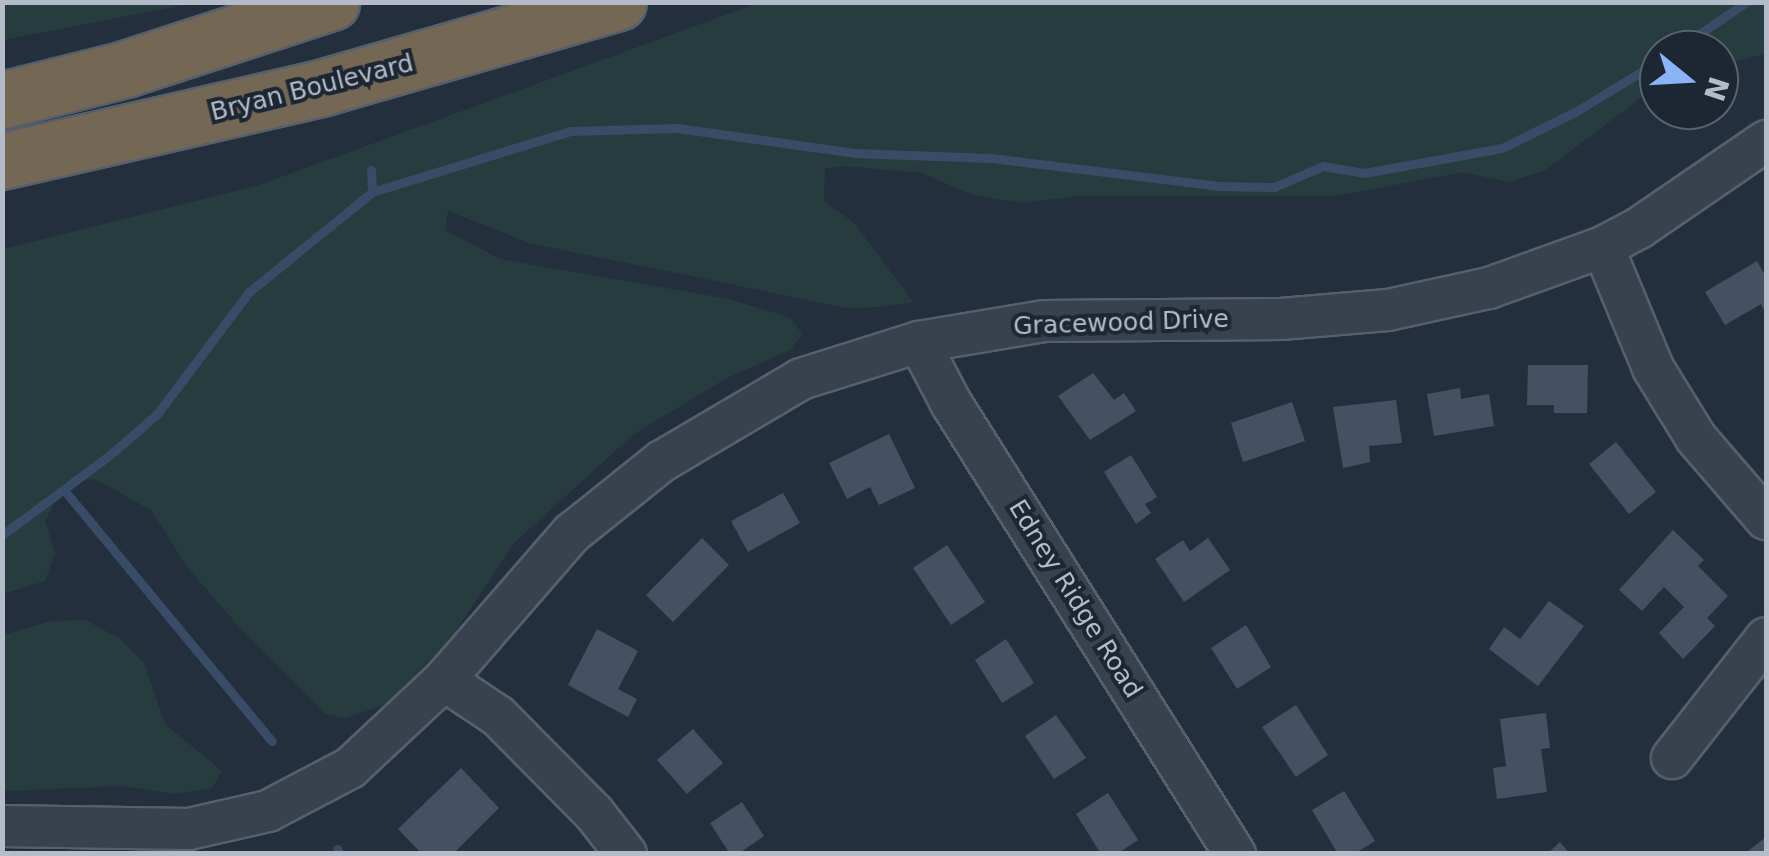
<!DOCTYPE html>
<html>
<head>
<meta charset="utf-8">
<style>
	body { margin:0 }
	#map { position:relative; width:1769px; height:856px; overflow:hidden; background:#242f3e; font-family:"DejaVu Sans",sans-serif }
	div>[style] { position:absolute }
	.green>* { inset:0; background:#263c3f }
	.stream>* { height:9px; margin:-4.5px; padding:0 4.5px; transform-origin:4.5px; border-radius:4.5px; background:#394c67 }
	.building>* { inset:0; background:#455162 }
	.roads { filter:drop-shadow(2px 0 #565f6c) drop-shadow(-2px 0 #565f6c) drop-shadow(0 2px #565f6c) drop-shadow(0 -2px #565f6c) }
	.minor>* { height:40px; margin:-20px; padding:0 20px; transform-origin:20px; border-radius:20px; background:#38414e }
	.highway>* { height:55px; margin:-27.5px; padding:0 27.5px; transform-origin:27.5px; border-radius:27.5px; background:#746855 }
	span { translate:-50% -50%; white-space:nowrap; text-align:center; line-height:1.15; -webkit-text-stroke:8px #1d2633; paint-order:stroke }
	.street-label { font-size:25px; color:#b4bcc9 }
	.frame { position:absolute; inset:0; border:5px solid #b4bcc9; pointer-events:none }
	.north { position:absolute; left:1639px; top:30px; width:100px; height:100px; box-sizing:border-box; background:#1d2633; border:2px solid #59626f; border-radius:50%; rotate:108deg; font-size:28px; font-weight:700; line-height:40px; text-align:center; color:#b4bcc9 }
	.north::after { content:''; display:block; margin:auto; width:35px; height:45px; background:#8ab4f8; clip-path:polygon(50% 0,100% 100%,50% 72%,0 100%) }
</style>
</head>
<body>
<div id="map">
	<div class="green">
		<i style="clip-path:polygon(3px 2px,194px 2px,194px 3px,3px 40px)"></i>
		<i style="clip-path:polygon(761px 2px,1766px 3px,1766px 54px,1719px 65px,1719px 50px,1659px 50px,1659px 84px,1544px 171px,1508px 182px,1464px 172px,1335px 196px,1079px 196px,1022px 203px,973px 195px,922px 173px,843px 166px,825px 169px,824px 201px,853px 222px,913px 302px,882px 307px,847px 308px,529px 243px,448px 211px,445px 230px,500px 259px,729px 299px,791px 318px,802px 334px,790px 350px,725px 379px,634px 434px,514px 543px,442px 652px,384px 705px,346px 718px,325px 714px,240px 628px,188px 568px,151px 510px,95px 479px,65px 482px,45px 521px,55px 553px,45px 581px,3px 594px,3px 249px,259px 185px)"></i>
		<i style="clip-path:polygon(85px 620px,119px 638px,144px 663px,165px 724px,222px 771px,212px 788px,174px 794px,123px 786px,3px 791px,3px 635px,51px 621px)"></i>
	</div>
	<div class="stream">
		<i style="left:1676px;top:50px;width:85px;rotate:-34.4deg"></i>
		<i style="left:371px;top:170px;width:22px;rotate:87deg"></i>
		<i style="left:64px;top:490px;width:326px;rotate:50.4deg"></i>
		<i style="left:2px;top:535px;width:136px;rotate:-36.6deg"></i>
		<i style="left:111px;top:454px;width:61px;rotate:-41deg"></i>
		<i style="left:157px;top:414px;width:153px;rotate:-53deg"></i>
		<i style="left:249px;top:292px;width:159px;rotate:-39.1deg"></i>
		<i style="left:372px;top:192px;width:207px;rotate:-17.1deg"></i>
		<i style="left:570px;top:131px;width:107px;rotate:-1.6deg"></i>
		<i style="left:677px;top:128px;width:179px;rotate:8deg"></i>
		<i style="left:854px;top:153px;width:137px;rotate:2.1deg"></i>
		<i style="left:991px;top:158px;width:231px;rotate:7deg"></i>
		<i style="left:1220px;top:186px;width:54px;rotate:1.1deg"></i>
		<i style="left:1274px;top:187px;width:53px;rotate:-23.2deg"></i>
		<i style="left:1323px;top:166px;width:42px;rotate:9.7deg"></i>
		<i style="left:1364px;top:173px;width:140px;rotate:-10.3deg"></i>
		<i style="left:1502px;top:148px;width:81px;rotate:-26.3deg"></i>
		<i style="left:1575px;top:112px;width:98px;rotate:-31.3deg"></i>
		<i style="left:337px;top:849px;width:6px;rotate:59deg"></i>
	</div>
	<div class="building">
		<i style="clip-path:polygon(1757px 261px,1766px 277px,1766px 314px,1761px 304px,1725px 325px,1705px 292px)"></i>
		<i style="clip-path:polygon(1528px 365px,1588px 365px,1587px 413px,1554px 413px,1554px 405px,1527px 405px)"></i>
		<i style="clip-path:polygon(1093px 373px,1114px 400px,1124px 393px,1136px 411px,1090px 440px,1058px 396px)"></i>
		<i style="clip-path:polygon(1460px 388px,1461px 399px,1489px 394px,1494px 426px,1434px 436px,1427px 394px)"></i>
		<i style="clip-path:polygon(1396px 400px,1402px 443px,1369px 446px,1370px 462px,1343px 468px,1333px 407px)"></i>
		<i style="clip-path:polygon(1292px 402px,1305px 441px,1243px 462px,1231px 423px)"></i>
		<i style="clip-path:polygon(889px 434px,915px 488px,879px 505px,870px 487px,847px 499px,829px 463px)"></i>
		<i style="clip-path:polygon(1616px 442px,1656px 492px,1629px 514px,1589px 464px)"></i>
		<i style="clip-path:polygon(1131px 455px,1157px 497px,1145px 504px,1151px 513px,1136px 524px,1104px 472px)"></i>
		<i style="clip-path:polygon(783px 493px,800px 523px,748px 552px,731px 521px)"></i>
		<i style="clip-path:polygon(1673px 530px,1704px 560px,1698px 566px,1728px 596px,1707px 618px,1715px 626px,1683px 659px,1659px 633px,1684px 607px,1664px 587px,1642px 611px,1619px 590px)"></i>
		<i style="clip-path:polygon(702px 538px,729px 565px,673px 622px,646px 595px)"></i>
		<i style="clip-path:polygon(1208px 538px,1230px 570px,1184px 602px,1155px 559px,1183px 540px,1190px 551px)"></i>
		<i style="clip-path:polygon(947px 545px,985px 602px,951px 625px,913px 568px)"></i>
		<i style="clip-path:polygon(1549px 601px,1584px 626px,1538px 686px,1489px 649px,1504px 627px,1520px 639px)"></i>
		<i style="clip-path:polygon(1246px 625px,1271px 667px,1237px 689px,1211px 648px)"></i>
		<i style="clip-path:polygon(597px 629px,638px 651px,618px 689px,637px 699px,628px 717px,568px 685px)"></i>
		<i style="clip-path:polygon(1006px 639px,1034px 683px,1002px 703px,975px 660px)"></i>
		<i style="clip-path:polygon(1296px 705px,1328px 755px,1296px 777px,1262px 727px)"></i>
		<i style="clip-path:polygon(1546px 713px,1550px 748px,1541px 749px,1547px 792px,1497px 799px,1493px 768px,1506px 766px,1500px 719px)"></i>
		<i style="clip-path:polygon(1056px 715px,1086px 758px,1054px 779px,1025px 736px)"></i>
		<i style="clip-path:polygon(693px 729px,723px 763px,687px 794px,657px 760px)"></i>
		<i style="clip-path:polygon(461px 768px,499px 808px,453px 854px,422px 854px,398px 829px)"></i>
		<i style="clip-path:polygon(1344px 791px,1375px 841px,1354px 854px,1338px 854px,1312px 810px)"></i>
		<i style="clip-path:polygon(1108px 793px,1138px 840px,1117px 854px,1101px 854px,1076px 814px)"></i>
		<i style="clip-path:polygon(742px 802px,764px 836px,738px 854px,730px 854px,710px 823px)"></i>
		<i style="clip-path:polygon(1766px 837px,1766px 854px,1744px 854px)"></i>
		<i style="clip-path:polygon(1560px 842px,1570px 854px,1547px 854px)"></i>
	</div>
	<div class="roads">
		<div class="minor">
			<i style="left:1603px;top:247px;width:131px;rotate:67.5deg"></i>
			<i style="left:1653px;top:368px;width:82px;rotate:58.4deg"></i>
			<i style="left:1696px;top:438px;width:107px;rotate:49.2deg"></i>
			<i style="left:919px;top:342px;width:69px;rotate:62.3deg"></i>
			<i style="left:951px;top:403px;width:533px;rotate:57.8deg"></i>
			<i style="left:444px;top:680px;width:65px;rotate:33.7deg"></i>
			<i style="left:498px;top:716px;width:136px;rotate:45.3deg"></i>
			<i style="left:594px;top:813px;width:52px;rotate:52deg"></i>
			<i style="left:1672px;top:758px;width:152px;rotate:-51.9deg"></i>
			<i style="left:2px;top:826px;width:187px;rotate:0.9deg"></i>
			<i style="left:189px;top:829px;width:81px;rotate:-12.8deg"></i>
			<i style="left:268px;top:811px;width:93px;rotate:-27.7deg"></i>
			<i style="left:350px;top:768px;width:129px;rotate:-43.1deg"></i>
			<i style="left:444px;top:680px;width:195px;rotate:-49deg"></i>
			<i style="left:572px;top:533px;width:115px;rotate:-38.7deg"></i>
			<i style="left:662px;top:461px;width:161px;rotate:-30.5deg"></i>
			<i style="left:801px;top:379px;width:124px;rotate:-17.4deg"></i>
			<i style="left:919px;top:342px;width:127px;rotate:-9.5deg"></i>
			<i style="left:1044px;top:321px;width:237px;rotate:-0.5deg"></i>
			<i style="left:1281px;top:319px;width:107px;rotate:-4.8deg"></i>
			<i style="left:1388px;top:310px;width:103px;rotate:-12.3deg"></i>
			<i style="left:1489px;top:288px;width:121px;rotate:-19.8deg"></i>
			<i style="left:1603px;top:247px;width:41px;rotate:-27.8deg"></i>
			<i style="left:1639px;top:228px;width:154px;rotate:-34.4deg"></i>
		</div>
		<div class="highway">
			<i style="left:2px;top:100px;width:127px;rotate:-14.1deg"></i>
			<i style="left:125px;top:69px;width:217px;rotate:-18deg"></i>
			<i style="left:2px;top:161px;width:330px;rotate:-12.9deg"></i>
			<i style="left:324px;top:87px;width:306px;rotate:-16.1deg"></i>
		</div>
	</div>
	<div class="street-label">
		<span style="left:312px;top:88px;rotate:-14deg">Bryan Boulevard</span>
		<span style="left:1121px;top:323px;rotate:-2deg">Gracewood Drive</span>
		<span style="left:1075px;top:599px;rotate:58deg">Edney Ridge Road</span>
	</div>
	<div class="frame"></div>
	<div class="north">N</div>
</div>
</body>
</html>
